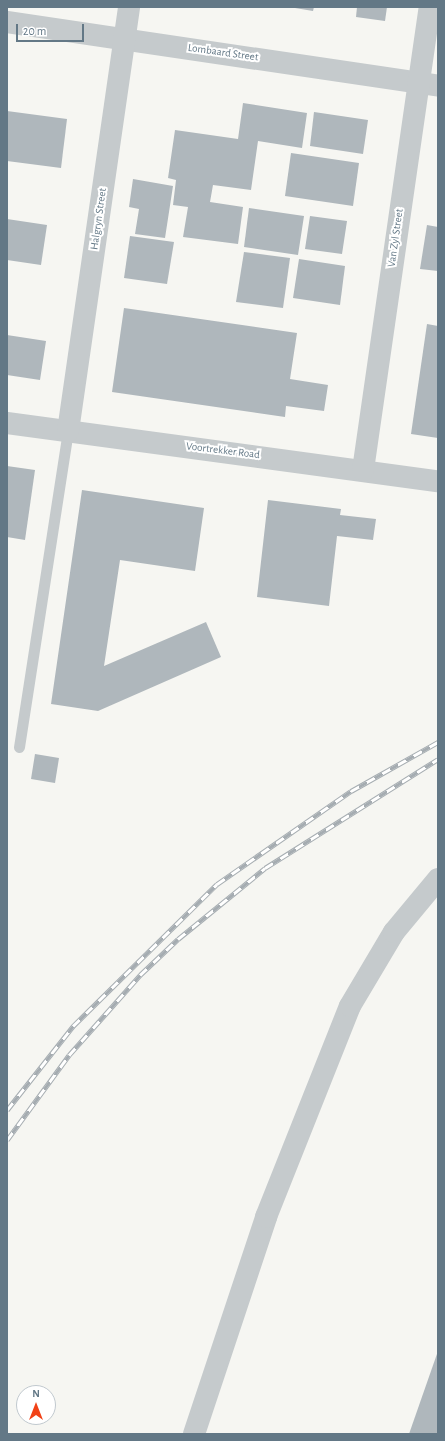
<!DOCTYPE html>
<html>
<head>
<meta charset="utf-8">
<style>
	body { margin:0 }
	#map { position:relative; width:445px; height:1441px; overflow:hidden; background:#f6f6f2; font-family:"Alegreya Sans",sans-serif }
	div>[style] { position:absolute }
	.building>* { inset:0; background:#afb7bc }
	.lane>* { height:11px; margin:-5.5px; padding:0 5.5px; transform-origin:5.5px; border-radius:5.5px; background:#c5cacc }
	.street>* { height:22px; margin:-11px; padding:0 11px; transform-origin:11px; border-radius:11px; background:#c5cacc }
	.rail>* { height:4.5px; margin-top:-2.25px; transform-origin:0; background:repeating-linear-gradient(90deg,#fff 0 9px,#a5acb1 0 18px); box-sizing:border-box; border-block:1px solid #a5acb1 }
	span { translate:-50% -50%; white-space:nowrap; text-align:center; line-height:1.15; -webkit-text-stroke:4px #fff; paint-order:stroke }
	.street-label { font-size:11px; color:#637886 }
	.frame { position:absolute; inset:0; border:8px solid #637886; pointer-events:none }
	.north { position:absolute; left:16px; top:1385px; width:40px; height:40px; box-sizing:border-box; background:#fff; border:1px solid #c1c9cf; border-radius:50%; rotate:0deg; font-size:11px; font-weight:700; line-height:16px; text-align:center; color:#637886 }
	.north::after { content:''; display:block; margin:auto; width:14px; height:18px; background:#f14217; clip-path:polygon(50% 0,100% 100%,50% 72%,0 100%) }
	.scale { position:absolute; left:16px; top:24px; width:68px; height:18px; box-sizing:border-box; border:2px solid #637886; border-top:0; padding-left:5px; font-size:12px; line-height:14px; white-space:nowrap; color:#637886; -webkit-text-stroke:3px #fff; paint-order:stroke }
</style>
</head>
<body>
<div id="map">
	<div class="building">
		<i style="clip-path:polygon(289px 7px,314px 7px,313px 11px)"></i>
		<i style="clip-path:polygon(357px 7px,387px 7px,385px 21px,356px 17px)"></i>
		<i style="clip-path:polygon(243px 103px,307px 113px,302px 148px,258px 141px,251px 190px,213px 185px,210px 202px,243px 207px,238px 244px,183px 237px,188px 207px,173px 205px,176px 180px,168px 178px,175px 130px,238px 139px)"></i>
		<i style="clip-path:polygon(7px 111px,67px 119px,61px 168px,7px 161px)"></i>
		<i style="clip-path:polygon(314px 112px,368px 120px,363px 154px,310px 146px)"></i>
		<i style="clip-path:polygon(291px 153px,359px 163px,353px 206px,285px 196px)"></i>
		<i style="clip-path:polygon(133px 179px,173px 186px,165px 238px,135px 234px,139px 209px,129px 207px)"></i>
		<i style="clip-path:polygon(249px 208px,304px 216px,298px 255px,244px 247px)"></i>
		<i style="clip-path:polygon(310px 216px,347px 221px,342px 254px,305px 249px)"></i>
		<i style="clip-path:polygon(7px 219px,47px 225px,41px 265px,7px 260px)"></i>
		<i style="clip-path:polygon(427px 225px,438px 227px,438px 271px,420px 269px)"></i>
		<i style="clip-path:polygon(130px 236px,174px 242px,167px 284px,124px 278px)"></i>
		<i style="clip-path:polygon(244px 252px,290px 258px,283px 308px,236px 302px)"></i>
		<i style="clip-path:polygon(299px 259px,345px 266px,340px 305px,293px 298px)"></i>
		<i style="clip-path:polygon(124px 308px,297px 333px,290px 379px,328px 385px,324px 411px,286px 406px,285px 417px,112px 392px)"></i>
		<i style="clip-path:polygon(427px 324px,438px 326px,438px 438px,411px 434px)"></i>
		<i style="clip-path:polygon(7px 335px,46px 341px,40px 380px,7px 375px)"></i>
		<i style="clip-path:polygon(7px 466px,35px 470px,25px 540px,7px 537px)"></i>
		<i style="clip-path:polygon(82px 490px,204px 508px,195px 571px,120px 560px,104px 666px,206px 622px,221px 657px,98px 711px,51px 704px)"></i>
		<i style="clip-path:polygon(268px 500px,341px 509px,340px 515px,376px 519px,373px 540px,337px 536px,329px 606px,257px 597px)"></i>
		<i style="clip-path:polygon(35px 754px,59px 758px,55px 783px,31px 779px)"></i>
		<i style="clip-path:polygon(438px 1351px,438px 1434px,409px 1434px)"></i>
	</div>
	<div class="lane">
		<i style="left:19px;top:747px;width:320px;rotate:-81.2deg"></i>
	</div>
	<div class="street">
		<i style="left:7px;top:22px;width:436px;rotate:8.4deg"></i>
		<i style="left:7px;top:423px;width:435px;rotate:7.7deg"></i>
		<i style="left:68px;top:431px;width:428px;rotate:-81.8deg"></i>
		<i style="left:363px;top:470px;width:468px;rotate:-81.8deg"></i>
		<i style="left:194px;top:1434px;width:229px;rotate:-71.6deg"></i>
		<i style="left:266px;top:1217px;width:227px;rotate:-68.3deg"></i>
		<i style="left:350px;top:1006px;width:86px;rotate:-59.3deg"></i>
		<i style="left:394px;top:932px;width:69px;rotate:-50.3deg"></i>
	</div>
	<div class="rail">
		<i style="left:7px;top:1110px;width:107px;rotate:-51.8deg"></i>
		<i style="left:73px;top:1026px;width:202px;rotate:-44.6deg"></i>
		<i style="left:217px;top:884px;width:163px;rotate:-34.8deg"></i>
		<i style="left:351px;top:791px;width:100px;rotate:-29.4deg"></i>
		<i style="left:7px;top:1140px;width:105px;rotate:-53.9deg"></i>
		<i style="left:69px;top:1055px;width:107px;rotate:-48.4deg"></i>
		<i style="left:140px;top:975px;width:52px;rotate:-43.5deg"></i>
		<i style="left:178px;top:939px;width:112px;rotate:-39.2deg"></i>
		<i style="left:265px;top:868px;width:204px;rotate:-32.2deg"></i>
	</div>
	<div class="street-label">
		<span style="left:223px;top:53px;rotate:8deg">Lombaard Street</span>
		<span style="left:99px;top:219px;rotate:-82deg">Halgryn Street</span>
		<span style="left:396px;top:238px;rotate:-82deg">Van Zyl Street</span>
		<span style="left:223px;top:451px;rotate:7deg">Voortrekker Road</span>
	</div>
	<div class="frame"></div>
	<div class="north">N</div>
	<div class="scale">20 m</div>
</div>
</body>
</html>
